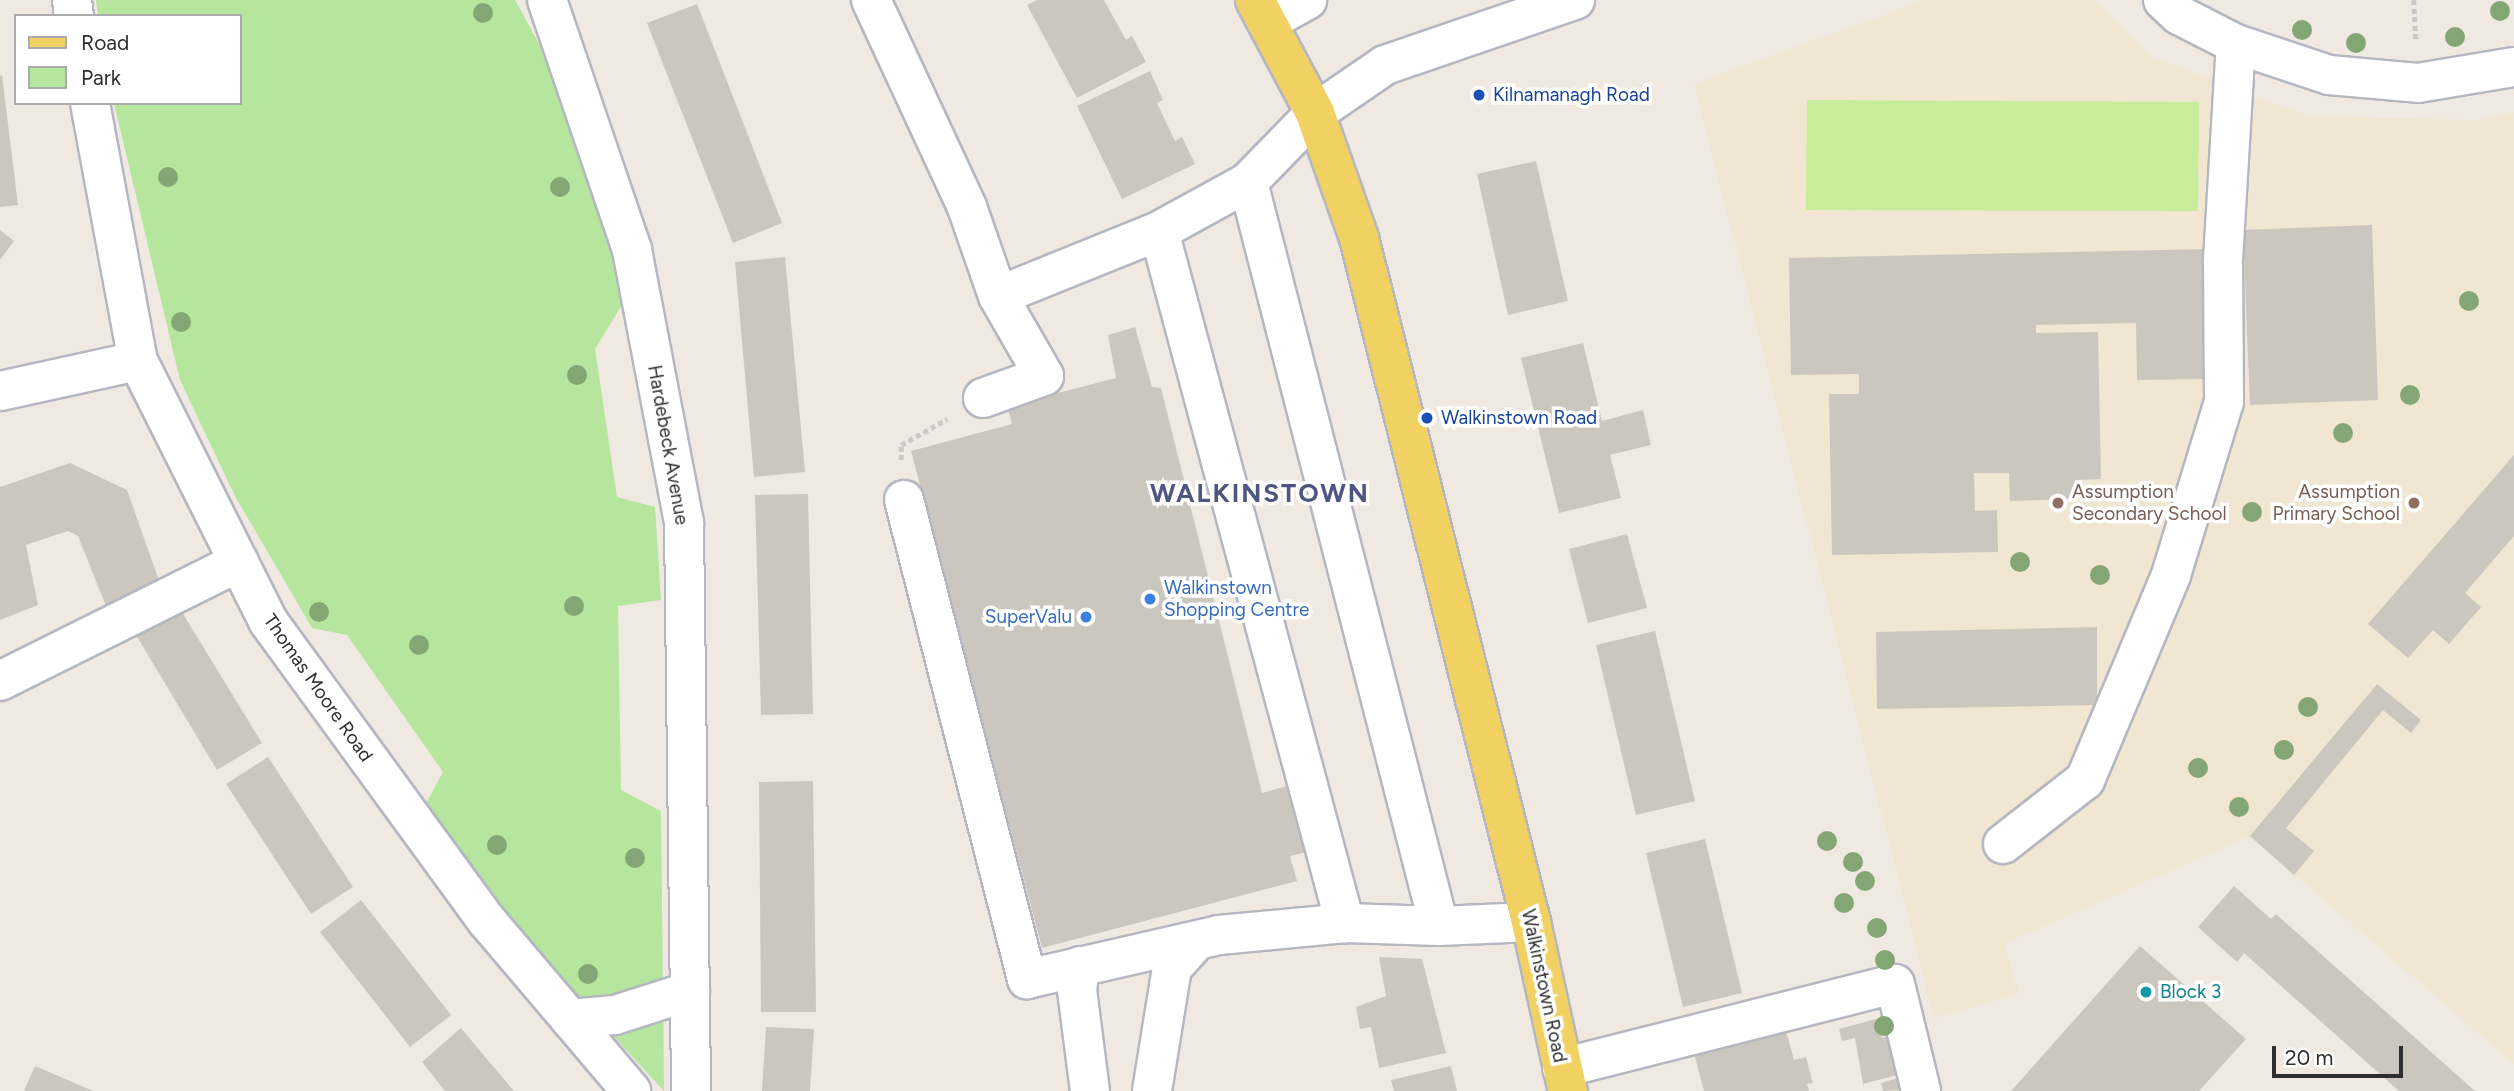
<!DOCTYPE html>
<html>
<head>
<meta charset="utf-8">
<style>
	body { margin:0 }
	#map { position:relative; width:2514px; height:1091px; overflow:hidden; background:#efe9e1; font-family:Figtree,sans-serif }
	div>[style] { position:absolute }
	.education>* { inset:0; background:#f0e6d1 }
	.green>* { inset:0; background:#b6e59e }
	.pitch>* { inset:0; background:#c9ec9a }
	.building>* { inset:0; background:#cbc7bf }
	.path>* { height:4.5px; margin-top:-2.25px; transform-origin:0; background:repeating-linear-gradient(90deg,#c9c9c9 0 5px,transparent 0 8.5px) }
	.roads { filter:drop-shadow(2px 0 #b4b7c1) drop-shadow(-2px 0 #b4b7c1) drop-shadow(0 2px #b4b7c1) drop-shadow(0 -2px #b4b7c1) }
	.minor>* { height:38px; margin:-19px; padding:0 19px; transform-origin:19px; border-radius:19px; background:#fff }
	.major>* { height:38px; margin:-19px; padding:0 19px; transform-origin:19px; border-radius:19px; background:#f2d163 }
	.trees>* { width:20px; height:20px; margin:-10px; border-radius:50%; background:#84a574 }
	.dots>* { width:19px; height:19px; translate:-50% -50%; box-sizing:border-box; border:4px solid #fff; border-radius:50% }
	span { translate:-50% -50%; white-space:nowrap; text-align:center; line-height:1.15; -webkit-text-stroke:7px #fff; paint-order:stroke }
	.transit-label { font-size:19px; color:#164399 }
	.left { translate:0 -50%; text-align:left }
	.street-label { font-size:19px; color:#2e2e2e }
	.education-label { font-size:19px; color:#785e54 }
	.right { translate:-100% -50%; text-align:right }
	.shop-label { font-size:19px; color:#366cbe }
	.culture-label { font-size:19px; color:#0d838f }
	.district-label { font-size:26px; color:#4d5680; font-weight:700; letter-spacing:2px }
	.legend { position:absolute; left:14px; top:14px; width:228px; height:91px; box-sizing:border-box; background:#fff; border:2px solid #ababab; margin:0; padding:9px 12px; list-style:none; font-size:21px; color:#2e2e2e }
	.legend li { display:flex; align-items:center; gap:14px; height:35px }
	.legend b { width:35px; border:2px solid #ababab }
	.scale { position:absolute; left:2272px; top:1046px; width:131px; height:32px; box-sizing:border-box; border:4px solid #2e2e2e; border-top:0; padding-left:9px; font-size:21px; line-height:24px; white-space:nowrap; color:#2e2e2e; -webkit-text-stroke:5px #fff; paint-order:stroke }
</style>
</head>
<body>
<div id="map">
	<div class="education">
		<i style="clip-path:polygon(1925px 0,2093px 0,2150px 56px,2308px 116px,2477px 120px,2514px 112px,2514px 1064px,2250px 836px,2004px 944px,2019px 994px,1934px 1018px,1694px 84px)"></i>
	</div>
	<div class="green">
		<i style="clip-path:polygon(96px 0,515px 0,566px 93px,625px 300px,595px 349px,617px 497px,655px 507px,661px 600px,618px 606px,621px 790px,661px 811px,664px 1091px,537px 953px,424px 807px,443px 772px,347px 635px,312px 628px,235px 496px,180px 380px,114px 103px,240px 103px,240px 16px,98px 16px)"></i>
	</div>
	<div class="pitch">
		<i style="clip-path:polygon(1807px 100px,2199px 102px,2198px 211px,1806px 210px)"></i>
	</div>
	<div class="building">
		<i style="clip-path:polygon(1037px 0,1104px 0,1126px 40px,1132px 36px,1146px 62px,1077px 98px,1027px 5px)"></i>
		<i style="clip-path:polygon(697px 4px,782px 223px,733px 243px,647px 23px)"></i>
		<i style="clip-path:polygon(1150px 71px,1163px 100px,1157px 103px,1175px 141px,1182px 137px,1195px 164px,1122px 199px,1077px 106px)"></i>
		<i style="clip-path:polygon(2px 75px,18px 205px,0 207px,0 76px)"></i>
		<i style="clip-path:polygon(1536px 161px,1568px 301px,1508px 315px,1477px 174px)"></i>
		<i style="clip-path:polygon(2372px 225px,2378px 400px,2250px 405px,2243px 230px)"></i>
		<i style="clip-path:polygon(0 230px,14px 241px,0 260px)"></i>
		<i style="clip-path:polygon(2209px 249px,2211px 341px,2202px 338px,2203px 379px,2137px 380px,2136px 323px,2036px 325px,2036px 333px,2098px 332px,2101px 479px,2078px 480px,2078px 499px,2010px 501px,2009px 473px,1974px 473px,1975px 511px,1997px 510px,1998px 552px,1832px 555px,1829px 394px,1859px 394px,1859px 374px,1791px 375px,1789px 258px)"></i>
		<i style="clip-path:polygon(785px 257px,805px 472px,754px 477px,735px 262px)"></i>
		<i style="clip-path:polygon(1135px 327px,1152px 387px,1161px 388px,1262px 793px,1301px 782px,1310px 851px,1290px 856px,1297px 881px,1042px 948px,911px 451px,1012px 424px,1007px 406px,1116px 378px,1108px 335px)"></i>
		<i style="clip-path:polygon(1583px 343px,1602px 421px,1643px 410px,1651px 445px,1610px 455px,1621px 498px,1559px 513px,1521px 358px)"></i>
		<i style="clip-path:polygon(2514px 455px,2514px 536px,2465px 593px,2481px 607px,2449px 644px,2433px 630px,2408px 658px,2368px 624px)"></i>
		<i style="clip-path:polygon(70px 463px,127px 490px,163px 592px,110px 616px,78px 536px,68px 531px,26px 545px,38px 605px,0 620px,0 487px)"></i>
		<i style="clip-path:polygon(808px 494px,813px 714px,761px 715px,755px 495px)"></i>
		<i style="clip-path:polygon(1627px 534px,1647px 608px,1588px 623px,1569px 549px)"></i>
		<i style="clip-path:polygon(180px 609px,262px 743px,217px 770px,136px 635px)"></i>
		<i style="clip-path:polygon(2097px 627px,2097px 705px,1877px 709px,1876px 632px)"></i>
		<i style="clip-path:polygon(1655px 631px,1695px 801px,1636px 815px,1596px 645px)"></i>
		<i style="clip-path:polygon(2377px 684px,2421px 720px,2411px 733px,2383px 710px,2286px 828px,2314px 851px,2294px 875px,2250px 836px)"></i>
		<i style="clip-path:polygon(268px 757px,353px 887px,311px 914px,226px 784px)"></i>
		<i style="clip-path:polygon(813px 781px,816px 1012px,761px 1012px,759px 782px)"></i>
		<i style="clip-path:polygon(1705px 839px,1742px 993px,1683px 1007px,1646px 853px)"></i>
		<i style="clip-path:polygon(2234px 886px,2271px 919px,2276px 914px,2475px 1091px,2399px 1091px,2244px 953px,2237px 962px,2198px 927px)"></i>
		<i style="clip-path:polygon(361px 900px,451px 1015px,410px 1047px,320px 932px)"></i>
		<i style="clip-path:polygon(2140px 946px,2246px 1039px,2199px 1091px,2011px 1091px)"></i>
		<i style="clip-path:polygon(1379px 957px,1422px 959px,1446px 1053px,1379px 1068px,1371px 1027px,1360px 1029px,1356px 1007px,1386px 996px)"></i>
		<i style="clip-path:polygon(1876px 1019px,1882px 1038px,1895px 1035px,1905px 1073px,1863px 1084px,1855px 1038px,1842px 1041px,1839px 1029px)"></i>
		<i style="clip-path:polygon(1784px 1023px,1794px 1060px,1806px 1057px,1813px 1083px,1807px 1084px,1809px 1091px,1704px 1091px,1692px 1046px)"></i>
		<i style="clip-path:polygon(766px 1027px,814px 1029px,810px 1091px,762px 1091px)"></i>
		<i style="clip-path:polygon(461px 1028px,486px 1058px,514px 1091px,445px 1091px,422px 1062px)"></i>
		<i style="clip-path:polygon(35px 1066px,70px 1081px,93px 1091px,24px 1091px)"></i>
		<i style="clip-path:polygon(1451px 1066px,1457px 1091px,1394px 1091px,1391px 1080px)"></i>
		<i style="clip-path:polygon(1901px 1077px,1904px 1090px,1883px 1091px,1881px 1083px)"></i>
	</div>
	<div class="path">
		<i style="left:2414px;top:0;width:41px;rotate:87.2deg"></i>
		<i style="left:901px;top:460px;width:15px;rotate:-90deg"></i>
		<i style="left:901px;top:445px;width:53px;rotate:-29.5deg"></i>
	</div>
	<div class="roads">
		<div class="minor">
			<i style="left:72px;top:0;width:16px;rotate:83deg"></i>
			<i style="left:547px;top:0;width:264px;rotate:71.2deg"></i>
			<i style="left:632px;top:250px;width:278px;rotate:79.2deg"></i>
			<i style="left:684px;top:523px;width:568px;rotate:89.29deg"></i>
			<i style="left:871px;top:0;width:228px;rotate:65.1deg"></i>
			<i style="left:967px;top:207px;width:94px;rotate:70.8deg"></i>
			<i style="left:998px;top:296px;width:174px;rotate:-22deg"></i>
			<i style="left:1159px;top:231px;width:102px;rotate:-28.8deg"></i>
			<i style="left:1248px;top:182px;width:96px;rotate:-45.8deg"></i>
			<i style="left:1315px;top:113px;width:85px;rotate:-34.4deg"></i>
			<i style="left:1385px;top:65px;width:201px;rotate:-18.9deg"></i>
			<i style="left:2163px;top:0;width:22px;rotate:43deg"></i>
			<i style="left:2179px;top:15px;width:64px;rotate:27deg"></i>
			<i style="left:2236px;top:44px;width:98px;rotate:18.4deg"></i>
			<i style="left:2329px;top:75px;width:89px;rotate:5.1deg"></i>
			<i style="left:2418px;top:83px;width:97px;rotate:-9.5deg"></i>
			<i style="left:1267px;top:22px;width:46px;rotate:-28.8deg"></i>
			<i style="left:90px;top:103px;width:262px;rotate:79.5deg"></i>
			<i style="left:138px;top:361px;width:291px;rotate:63.4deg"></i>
			<i style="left:268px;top:621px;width:371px;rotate:53.9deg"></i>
			<i style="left:487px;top:921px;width:223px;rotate:49.7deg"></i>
			<i style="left:1248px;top:182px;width:768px;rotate:75.6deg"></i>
			<i style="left:1159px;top:231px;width:717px;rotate:74.96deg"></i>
			<i style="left:0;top:391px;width:141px;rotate:-12.3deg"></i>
			<i style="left:983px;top:398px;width:65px;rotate:-19.8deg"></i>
			<i style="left:1044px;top:376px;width:92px;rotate:-119.9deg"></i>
			<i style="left:904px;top:500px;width:495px;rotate:75.6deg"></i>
			<i style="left:1027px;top:979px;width:197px;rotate:-12.9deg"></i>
			<i style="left:1219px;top:935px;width:127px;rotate:-5.4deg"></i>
			<i style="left:1345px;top:923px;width:94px;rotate:1.8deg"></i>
			<i style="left:1439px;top:926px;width:92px;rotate:-2.5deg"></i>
			<i style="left:0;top:681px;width:267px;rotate:-26.5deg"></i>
			<i style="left:2003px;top:844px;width:104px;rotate:-38deg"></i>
			<i style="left:2085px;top:780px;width:222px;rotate:-67.2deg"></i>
			<i style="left:2171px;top:575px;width:181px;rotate:-73deg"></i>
			<i style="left:2224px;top:402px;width:142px;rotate:-90.4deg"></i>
			<i style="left:2223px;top:260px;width:216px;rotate:-86.6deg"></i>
			<i style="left:1080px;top:966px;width:24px;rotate:97deg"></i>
			<i style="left:1077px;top:990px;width:102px;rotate:82.7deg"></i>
			<i style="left:570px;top:1019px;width:45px;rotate:-5.1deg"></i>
			<i style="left:615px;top:1015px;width:79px;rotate:-17.7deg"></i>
			<i style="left:1562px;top:1068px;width:343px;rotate:-14.2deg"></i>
			<i style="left:1895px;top:984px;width:110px;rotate:76.3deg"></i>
			<i style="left:1152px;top:1091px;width:125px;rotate:-80.8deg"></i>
			<i style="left:1172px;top:968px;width:36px;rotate:-48deg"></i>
		</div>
		<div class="major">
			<i style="left:1255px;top:0;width:128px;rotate:62deg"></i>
			<i style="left:1315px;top:113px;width:133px;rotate:70.6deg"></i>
			<i style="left:1359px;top:238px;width:705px;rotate:75.88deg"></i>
			<i style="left:1531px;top:922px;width:173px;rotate:77.7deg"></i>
		</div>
	</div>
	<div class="trees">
		<i style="left:2500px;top:11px"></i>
		<i style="left:483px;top:13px"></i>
		<i style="left:2302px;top:30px"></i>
		<i style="left:2455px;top:37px"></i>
		<i style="left:2356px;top:43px"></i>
		<i style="left:168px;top:177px"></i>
		<i style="left:560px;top:187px"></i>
		<i style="left:2469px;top:301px"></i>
		<i style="left:181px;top:322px"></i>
		<i style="left:577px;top:375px"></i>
		<i style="left:2410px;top:395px"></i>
		<i style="left:2343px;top:433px"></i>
		<i style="left:2252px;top:512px"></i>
		<i style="left:2020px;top:562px"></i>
		<i style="left:2100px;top:575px"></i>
		<i style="left:574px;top:606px"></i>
		<i style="left:319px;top:612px"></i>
		<i style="left:419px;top:645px"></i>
		<i style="left:2308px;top:707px"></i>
		<i style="left:2284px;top:750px"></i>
		<i style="left:2198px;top:768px"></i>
		<i style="left:2239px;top:807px"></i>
		<i style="left:1827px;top:841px"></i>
		<i style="left:497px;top:845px"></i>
		<i style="left:635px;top:858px"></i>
		<i style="left:1853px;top:862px"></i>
		<i style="left:1865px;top:881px"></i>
		<i style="left:1844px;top:903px"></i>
		<i style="left:1877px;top:928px"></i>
		<i style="left:1885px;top:960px"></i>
		<i style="left:588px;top:974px"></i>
		<i style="left:1884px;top:1026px"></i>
	</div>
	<div class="dots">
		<i style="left:1479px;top:95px;background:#1a4fb4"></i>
		<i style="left:1427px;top:418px;background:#1a4fb4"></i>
		<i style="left:2058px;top:503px;background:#8d6e63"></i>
		<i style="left:2414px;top:503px;background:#8d6e63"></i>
		<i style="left:1150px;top:599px;background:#3f7fe0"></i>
		<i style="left:1086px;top:617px;background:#3f7fe0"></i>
		<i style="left:2146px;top:992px;background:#0f9aa8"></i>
	</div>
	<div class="transit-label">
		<span class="left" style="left:1493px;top:95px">Kilnamanagh Road</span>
		<span class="left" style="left:1441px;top:418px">Walkinstown Road</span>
	</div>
	<div class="street-label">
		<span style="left:668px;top:445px;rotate:80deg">Hardebeck Avenue</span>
		<span style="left:318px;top:688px;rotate:55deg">Thomas Moore Road</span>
		<span style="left:1544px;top:986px;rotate:78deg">Walkinstown Road</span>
	</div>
	<div class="education-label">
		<span class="left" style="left:2072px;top:503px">Assumption<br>Secondary School</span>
		<span class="right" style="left:2400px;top:503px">Assumption<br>Primary School</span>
	</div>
	<div class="shop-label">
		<span class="left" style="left:1164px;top:599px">Walkinstown<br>Shopping Centre</span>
		<span class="right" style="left:1072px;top:617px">SuperValu</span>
	</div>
	<div class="culture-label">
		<span class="left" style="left:2160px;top:992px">Block 3</span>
	</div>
	<div class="district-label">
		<span style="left:1260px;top:494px">WALKINSTOWN</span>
	</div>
	<ul class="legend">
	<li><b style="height:9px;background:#f2d163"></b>Road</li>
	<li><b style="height:19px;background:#b6e59e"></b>Park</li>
	</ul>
	<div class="scale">20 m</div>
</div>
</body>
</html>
